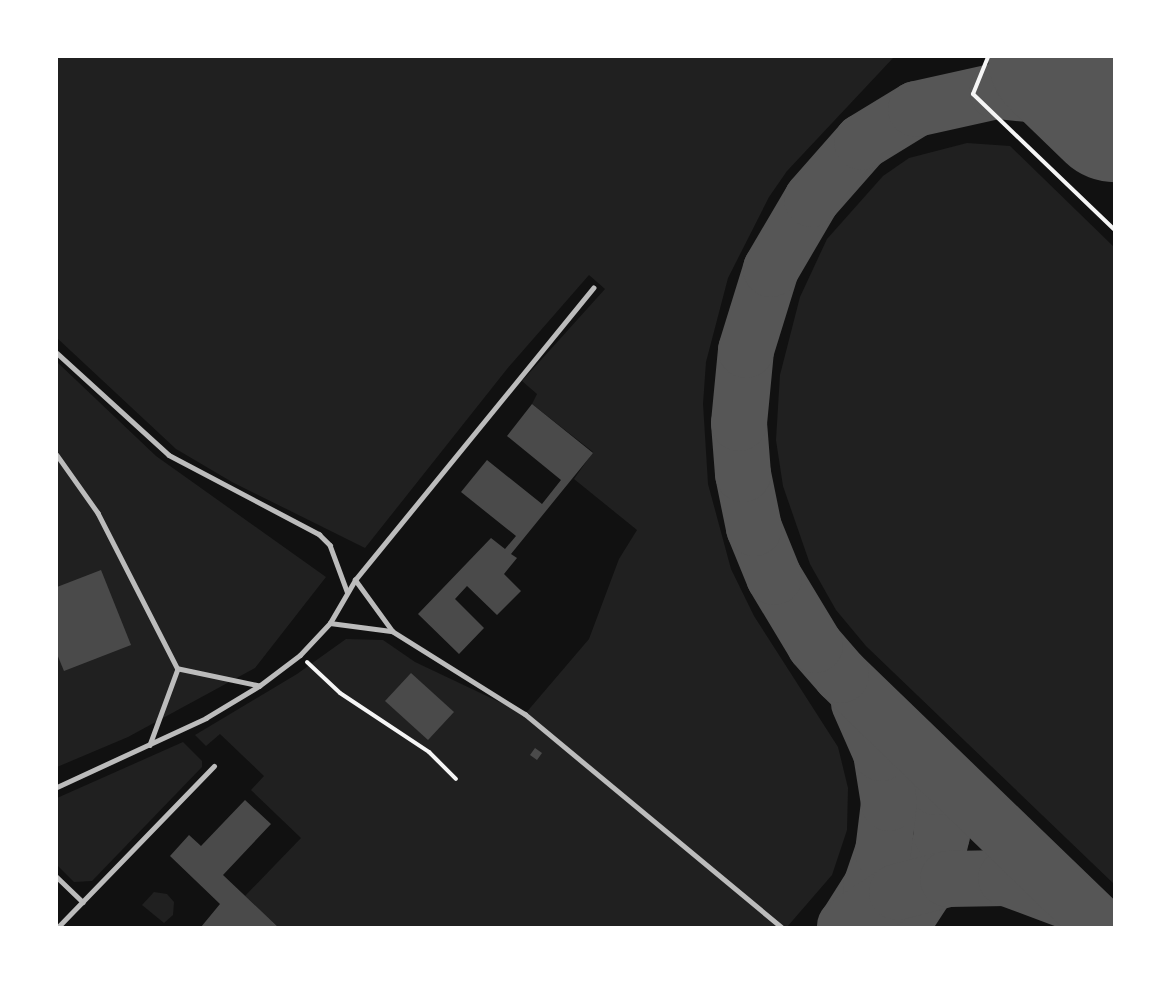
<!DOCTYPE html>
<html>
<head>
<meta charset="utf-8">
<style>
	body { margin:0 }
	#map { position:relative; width:1171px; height:984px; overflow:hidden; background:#111; font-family:Rubik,sans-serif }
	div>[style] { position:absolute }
	.green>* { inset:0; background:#202020 }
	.taxiway>* { height:56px; margin:-28px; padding:0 28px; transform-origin:28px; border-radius:28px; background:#565656 }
	.runway>* { height:141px; margin:-70.5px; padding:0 70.5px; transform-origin:70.5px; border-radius:70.5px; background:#565656 }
	.building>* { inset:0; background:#4a4a4a }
	.path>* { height:4px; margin:-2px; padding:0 2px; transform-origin:2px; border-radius:2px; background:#f5f5f5 }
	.service>* { height:4.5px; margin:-2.25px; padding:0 2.25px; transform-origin:2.25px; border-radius:2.25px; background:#bcbcbc }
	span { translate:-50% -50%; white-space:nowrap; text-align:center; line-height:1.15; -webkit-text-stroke:4.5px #fff; paint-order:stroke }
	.frame { position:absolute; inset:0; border:58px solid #fff; pointer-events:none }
</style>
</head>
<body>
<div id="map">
	<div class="green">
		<i style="clip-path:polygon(57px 57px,894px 57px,787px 171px,769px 197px,728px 278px,706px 362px,703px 404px,708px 484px,731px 569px,754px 616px,838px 747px,848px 788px,847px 830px,832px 875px,787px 927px,278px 927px,245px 896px,301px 838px,251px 790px,264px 776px,220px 734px,206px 746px,195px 735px,297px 674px,346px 639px,383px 640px,415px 662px,525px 714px,589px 639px,619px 559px,637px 530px,574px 479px,593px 452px,532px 404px,537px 394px,522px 381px,605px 289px,589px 275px,507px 369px,365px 548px,232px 482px,176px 449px,57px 338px)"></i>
		<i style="clip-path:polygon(967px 143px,1010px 146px,1114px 247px,1114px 884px,866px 646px,836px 610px,810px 564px,783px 486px,776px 440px,780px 375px,800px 297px,827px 239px,883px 176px,909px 158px)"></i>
		<i style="clip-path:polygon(57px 362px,156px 456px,326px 577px,255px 668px,128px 737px,57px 767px)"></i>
		<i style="clip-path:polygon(183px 742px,202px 761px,202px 767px,92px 881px,74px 882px,57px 865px,57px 798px)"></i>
		<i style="clip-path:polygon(154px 892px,167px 894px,174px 902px,173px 915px,164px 923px,142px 905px)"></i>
	</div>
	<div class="taxiway">
		<i style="left:912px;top:910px;width:35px;rotate:-57deg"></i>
		<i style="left:931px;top:881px;width:47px;rotate:-76.6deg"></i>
		<i style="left:942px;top:835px;width:48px;rotate:-97.1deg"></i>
		<i style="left:936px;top:787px;width:36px;rotate:-118deg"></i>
		<i style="left:847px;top:924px;width:45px;rotate:-57.7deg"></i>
		<i style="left:871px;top:886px;width:36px;rotate:-71deg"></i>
		<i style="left:883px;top:852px;width:49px;rotate:-83deg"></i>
		<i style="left:889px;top:803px;width:51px;rotate:-99.1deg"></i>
		<i style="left:881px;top:753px;width:55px;rotate:-113.7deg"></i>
		<i style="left:845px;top:926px;width:62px;rotate:-33.2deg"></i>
		<i style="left:897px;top:892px;width:53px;rotate:-14.3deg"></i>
		<i style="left:948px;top:879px;width:58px;rotate:-1deg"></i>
		<i style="left:1006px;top:878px;width:63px;rotate:20.4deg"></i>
		<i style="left:1102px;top:927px;width:363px;rotate:-136deg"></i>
		<i style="left:841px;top:675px;width:40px;rotate:-131deg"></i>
		<i style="left:815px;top:645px;width:79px;rotate:-121.1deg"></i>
		<i style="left:774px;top:577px;width:53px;rotate:-112.2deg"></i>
		<i style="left:754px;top:528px;width:55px;rotate:-101.5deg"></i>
		<i style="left:743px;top:474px;width:51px;rotate:-94.5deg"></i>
		<i style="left:739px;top:423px;width:73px;rotate:-84.5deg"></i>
		<i style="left:746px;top:350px;width:85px;rotate:-72.8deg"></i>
		<i style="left:771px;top:269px;width:81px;rotate:-59.6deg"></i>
		<i style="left:812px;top:199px;width:76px;rotate:-48.7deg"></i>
		<i style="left:862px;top:142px;width:63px;rotate:-31.4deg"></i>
		<i style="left:916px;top:109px;width:83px;rotate:-12.5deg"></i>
		<i style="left:997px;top:91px;width:52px;rotate:5.5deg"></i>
		<i style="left:1049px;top:96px;width:70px;rotate:21.8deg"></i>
	</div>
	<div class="runway">
		<i style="left:1058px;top:57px;width:78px;rotate:44deg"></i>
	</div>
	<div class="building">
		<i style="clip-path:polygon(532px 404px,593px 453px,511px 554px,517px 558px,504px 574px,521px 591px,497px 615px,467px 586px,455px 599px,484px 628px,459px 654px,418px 614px,491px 538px,505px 549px,516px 536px,461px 492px,487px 460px,542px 504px,561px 480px,507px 436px)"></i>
		<i style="clip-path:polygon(101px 570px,131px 645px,64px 671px,57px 654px,57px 587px)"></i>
		<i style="clip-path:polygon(411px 673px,454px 712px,428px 740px,385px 701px)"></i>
		<i style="clip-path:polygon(535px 748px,542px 753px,537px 760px,530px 755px)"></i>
		<i style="clip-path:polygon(245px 800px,271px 824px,223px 875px,278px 927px,201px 927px,220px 904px,170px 856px,189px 835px,201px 846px)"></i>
	</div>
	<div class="path">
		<i style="left:988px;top:57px;width:40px;rotate:112deg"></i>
		<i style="left:973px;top:94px;width:195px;rotate:43.8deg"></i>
		<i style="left:307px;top:662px;width:45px;rotate:43.2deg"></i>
		<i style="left:340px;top:693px;width:107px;rotate:33.5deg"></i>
		<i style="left:429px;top:752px;width:38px;rotate:45deg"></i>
	</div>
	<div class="service">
		<i style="left:57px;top:353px;width:151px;rotate:42.3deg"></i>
		<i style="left:169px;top:455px;width:170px;rotate:27.8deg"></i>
		<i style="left:319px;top:534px;width:16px;rotate:45deg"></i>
		<i style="left:330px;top:545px;width:49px;rotate:69.7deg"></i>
		<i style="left:57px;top:455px;width:71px;rotate:54.7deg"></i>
		<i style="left:98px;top:513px;width:175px;rotate:62.9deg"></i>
		<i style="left:178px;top:669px;width:81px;rotate:110.2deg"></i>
		<i style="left:330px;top:623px;width:63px;rotate:7.4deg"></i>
		<i style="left:392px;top:631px;width:63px;rotate:-126deg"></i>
		<i style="left:392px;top:631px;width:157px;rotate:32deg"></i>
		<i style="left:525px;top:714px;width:334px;rotate:39.7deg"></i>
		<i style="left:259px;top:686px;width:51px;rotate:-37.1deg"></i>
		<i style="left:300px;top:655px;width:44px;rotate:-46.8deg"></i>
		<i style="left:330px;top:623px;width:50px;rotate:-59.8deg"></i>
		<i style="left:355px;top:580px;width:377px;rotate:-50.8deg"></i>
		<i style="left:57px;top:787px;width:164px;rotate:-24.8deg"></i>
		<i style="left:206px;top:718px;width:62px;rotate:-31.1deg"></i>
		<i style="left:259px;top:686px;width:83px;rotate:-168.1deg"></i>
		<i style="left:57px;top:877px;width:36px;rotate:44deg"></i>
		<i style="left:58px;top:927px;width:224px;rotate:-45.9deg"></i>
	</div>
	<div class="frame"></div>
</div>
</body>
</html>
